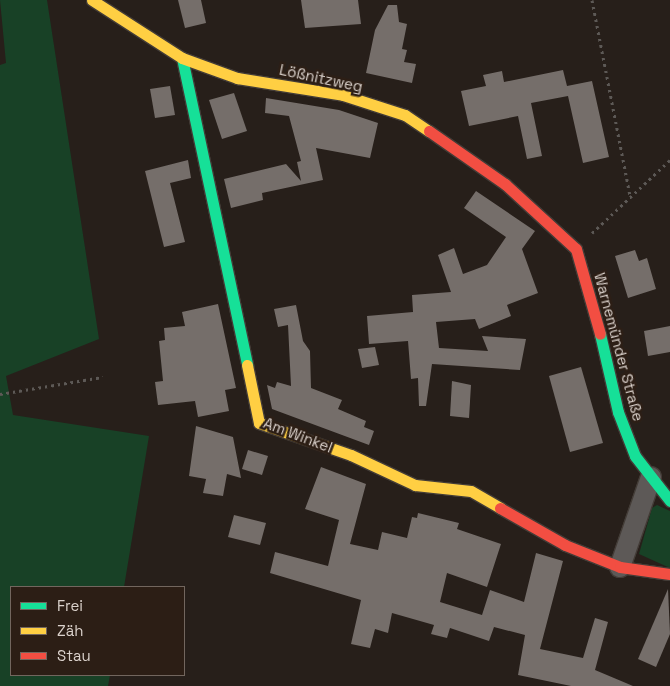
<!DOCTYPE html>
<html>
<head>
<meta charset="utf-8">
<style>
	body { margin:0 }
	#map { position:relative; width:670px; height:686px; overflow:hidden; background:#271f1a; font-family:"Space Grotesk",sans-serif }
	div>[style] { position:absolute }
	.green>* { inset:0; background:#184126 }
	.building>* { inset:0; background:#756e6a }
	.path>* { height:3px; margin-top:-1.5px; transform-origin:0; background:repeating-linear-gradient(90deg,#5d5956 0 2.5px,transparent 0 6.5px) }
	.roads { filter:drop-shadow(1px 0 #433c37) drop-shadow(-1px 0 #433c37) drop-shadow(0 1px #433c37) drop-shadow(0 -1px #433c37) }
	.street>* { height:20px; margin:-10px; padding:0 10px; transform-origin:10px; border-radius:10px; background:#5d5957 }
	.fast>* { height:11px; margin:-5.5px; padding:0 5.5px; transform-origin:5.5px; border-radius:5.5px; background:#16e098 }
	.slow>* { height:11px; margin:-5.5px; padding:0 5.5px; transform-origin:5.5px; border-radius:5.5px; background:#ffcf43 }
	.jam>* { height:11px; margin:-5.5px; padding:0 5.5px; transform-origin:5.5px; border-radius:5.5px; background:#f24e42 }
	span { translate:-50% -50%; white-space:nowrap; text-align:center; line-height:1.15; -webkit-text-stroke:5px #2c1e15; paint-order:stroke }
	.street-label { font-size:15px; color:#dbd2cc }
	.legend { position:absolute; left:10px; top:586px; width:175px; height:90px; box-sizing:border-box; background:#2c1e15; border:1px solid #72665e; margin:0; padding:6px 9px; list-style:none; font-size:15px; color:#dbd2cc }
	.legend li { display:flex; align-items:center; gap:10px; height:25px }
	.legend b { width:25px; border:1px solid #72665e }
</style>
</head>
<body>
<div id="map">
	<div class="green">
		<i style="clip-path:polygon(0 0,47px 0,99px 339px,6px 376px,13px 415px,149px 436px,124px 587px,11px 587px,11px 675px,110px 675px,108px 686px,0 686px,0 65px,6px 63px)"></i>
		<i style="clip-path:polygon(657px 505px,670px 511px,670px 568px,639px 554px,652px 508px)"></i>
	</div>
	<div class="building">
		<i style="clip-path:polygon(178px 0,201px 0,206px 23px,185px 28px)"></i>
		<i style="clip-path:polygon(301px 0,358px 0,361px 24px,305px 28px)"></i>
		<i style="clip-path:polygon(388px 5px,397px 5px,399px 22px,407px 24px,402px 49px,407px 50px,404px 62px,416px 64px,412px 83px,366px 73px,375px 30px)"></i>
		<i style="clip-path:polygon(563px 70px,567px 86px,592px 81px,609px 157px,583px 163px,568px 96px,531px 103px,542px 156px,527px 159px,518px 116px,469px 126px,461px 91px,486px 86px,483px 75px,502px 71px,504px 82px)"></i>
		<i style="clip-path:polygon(170px 86px,175px 115px,155px 118px,150px 89px)"></i>
		<i style="clip-path:polygon(234px 93px,247px 131px,222px 139px,209px 100px)"></i>
		<i style="clip-path:polygon(266px 98px,339px 110px,378px 123px,370px 158px,316px 148px,323px 180px,262px 193px,263px 200px,231px 208px,224px 179px,286px 164px,301px 181px,297px 162px,301px 161px,289px 116px,265px 113px)"></i>
		<i style="clip-path:polygon(188px 160px,191px 178px,170px 183px,185px 242px,164px 247px,145px 171px)"></i>
		<i style="clip-path:polygon(476px 191px,535px 231px,522px 249px,538px 293px,507px 305px,511px 316px,479px 329px,475px 319px,436px 322px,439px 348px,488px 351px,482px 336px,526px 339px,520px 370px,432px 364px,426px 406px,419px 406px,418px 378px,411px 379px,408px 341px,369px 344px,367px 316px,413px 312px,412px 295px,451px 292px,438px 255px,454px 248px,463px 274px,487px 265px,506px 237px,464px 208px)"></i>
		<i style="clip-path:polygon(635px 250px,639px 261px,647px 258px,656px 289px,628px 298px,615px 256px)"></i>
		<i style="clip-path:polygon(218px 304px,236px 388px,225px 390px,229px 411px,198px 417px,195px 401px,158px 405px,155px 382px,163px 381px,159px 341px,165px 340px,164px 328px,185px 326px,182px 312px)"></i>
		<i style="clip-path:polygon(296px 305px,303px 341px,310px 351px,311px 388px,342px 400px,338px 409px,366px 421px,364px 427px,374px 431px,369px 445px,272px 409px,267px 385px,275px 388px,277px 382px,291px 386px,288px 325px,278px 327px,274px 309px)"></i>
		<i style="clip-path:polygon(670px 326px,670px 352px,648px 356px,644px 331px)"></i>
		<i style="clip-path:polygon(375px 347px,379px 365px,362px 368px,358px 349px)"></i>
		<i style="clip-path:polygon(581px 367px,603px 443px,570px 452px,549px 376px)"></i>
		<i style="clip-path:polygon(452px 381px,471px 385px,469px 418px,450px 416px)"></i>
		<i style="clip-path:polygon(196px 426px,233px 437px,241px 478px,227px 474px,223px 496px,203px 493px,206px 479px,189px 476px)"></i>
		<i style="clip-path:polygon(248px 450px,268px 456px,262px 475px,242px 469px)"></i>
		<i style="clip-path:polygon(321px 467px,366px 484px,350px 544px,378px 550px,382px 532px,407px 538px,412px 517px,417px 518px,418px 513px,459px 523px,457px 529px,501px 544px,487px 587px,447px 573px,440px 602px,482px 615px,490px 590px,524px 602px,536px 553px,563px 561px,540px 649px,583px 658px,595px 618px,608px 622px,595px 670px,633px 686px,571px 686px,518px 675px,525px 635px,494px 627px,489px 641px,450px 628px,447px 638px,431px 634px,434px 625px,392px 613px,388px 633px,375px 629px,370px 648px,351px 644px,361px 600px,270px 573px,275px 552px,328px 566px,339px 520px,305px 509px)"></i>
		<i style="clip-path:polygon(234px 515px,266px 523px,260px 545px,228px 537px)"></i>
		<i style="clip-path:polygon(668px 589px,670px 634px,656px 667px,638px 659px)"></i>
	</div>
	<div class="path">
		<i style="left:592px;top:0;width:200px;rotate:79deg"></i>
		<i style="left:592px;top:233px;width:107px;rotate:-43.1deg"></i>
		<i style="left:0;top:394px;width:104px;rotate:-9.4deg"></i>
	</div>
	<div class="roads">
		<div class="street">
			<i style="left:620px;top:567px;width:95px;rotate:-71deg"></i>
		</div>
		<div class="fast">
			<i style="left:182px;top:58px;width:314px;rotate:78deg"></i>
			<i style="left:600px;top:334px;width:80px;rotate:77deg"></i>
			<i style="left:618px;top:412px;width:47px;rotate:68.9deg"></i>
			<i style="left:635px;top:456px;width:57px;rotate:52.1deg"></i>
		</div>
		<div class="slow">
			<i style="left:92px;top:0;width:107px;rotate:32.8deg"></i>
			<i style="left:182px;top:58px;width:59px;rotate:20deg"></i>
			<i style="left:237px;top:78px;width:107px;rotate:9.1deg"></i>
			<i style="left:343px;top:95px;width:65px;rotate:17.9deg"></i>
			<i style="left:405px;top:115px;width:29px;rotate:34deg"></i>
			<i style="left:247px;top:365px;width:59px;rotate:78.3deg"></i>
			<i style="left:259px;top:423px;width:97px;rotate:19.2deg"></i>
			<i style="left:351px;top:455px;width:71px;rotate:25.1deg"></i>
			<i style="left:415px;top:485px;width:56px;rotate:6.1deg"></i>
			<i style="left:471px;top:491px;width:34px;rotate:30deg"></i>
		</div>
		<div class="jam">
			<i style="left:429px;top:131px;width:93px;rotate:34.9deg"></i>
			<i style="left:505px;top:184px;width:96px;rotate:42.5deg"></i>
			<i style="left:576px;top:249px;width:88px;rotate:74.2deg"></i>
			<i style="left:500px;top:508px;width:75px;rotate:29.6deg"></i>
			<i style="left:565px;top:545px;width:59px;rotate:21.8deg"></i>
			<i style="left:620px;top:567px;width:50px;rotate:8deg"></i>
		</div>
	</div>
	<div class="street-label">
		<span style="left:321px;top:78px;rotate:12deg">Lößnitzweg</span>
		<span style="left:619px;top:347px;rotate:75deg">Warnemünder Straße</span>
		<span style="left:298px;top:435px;rotate:21deg">Am Winkel</span>
	</div>
	<ul class="legend">
	<li><b style="height:6px;background:#16e098"></b>Frei</li>
	<li><b style="height:6px;background:#ffcf43"></b>Zäh</li>
	<li><b style="height:6px;background:#f24e42"></b>Stau</li>
	</ul>
</div>
</body>
</html>
